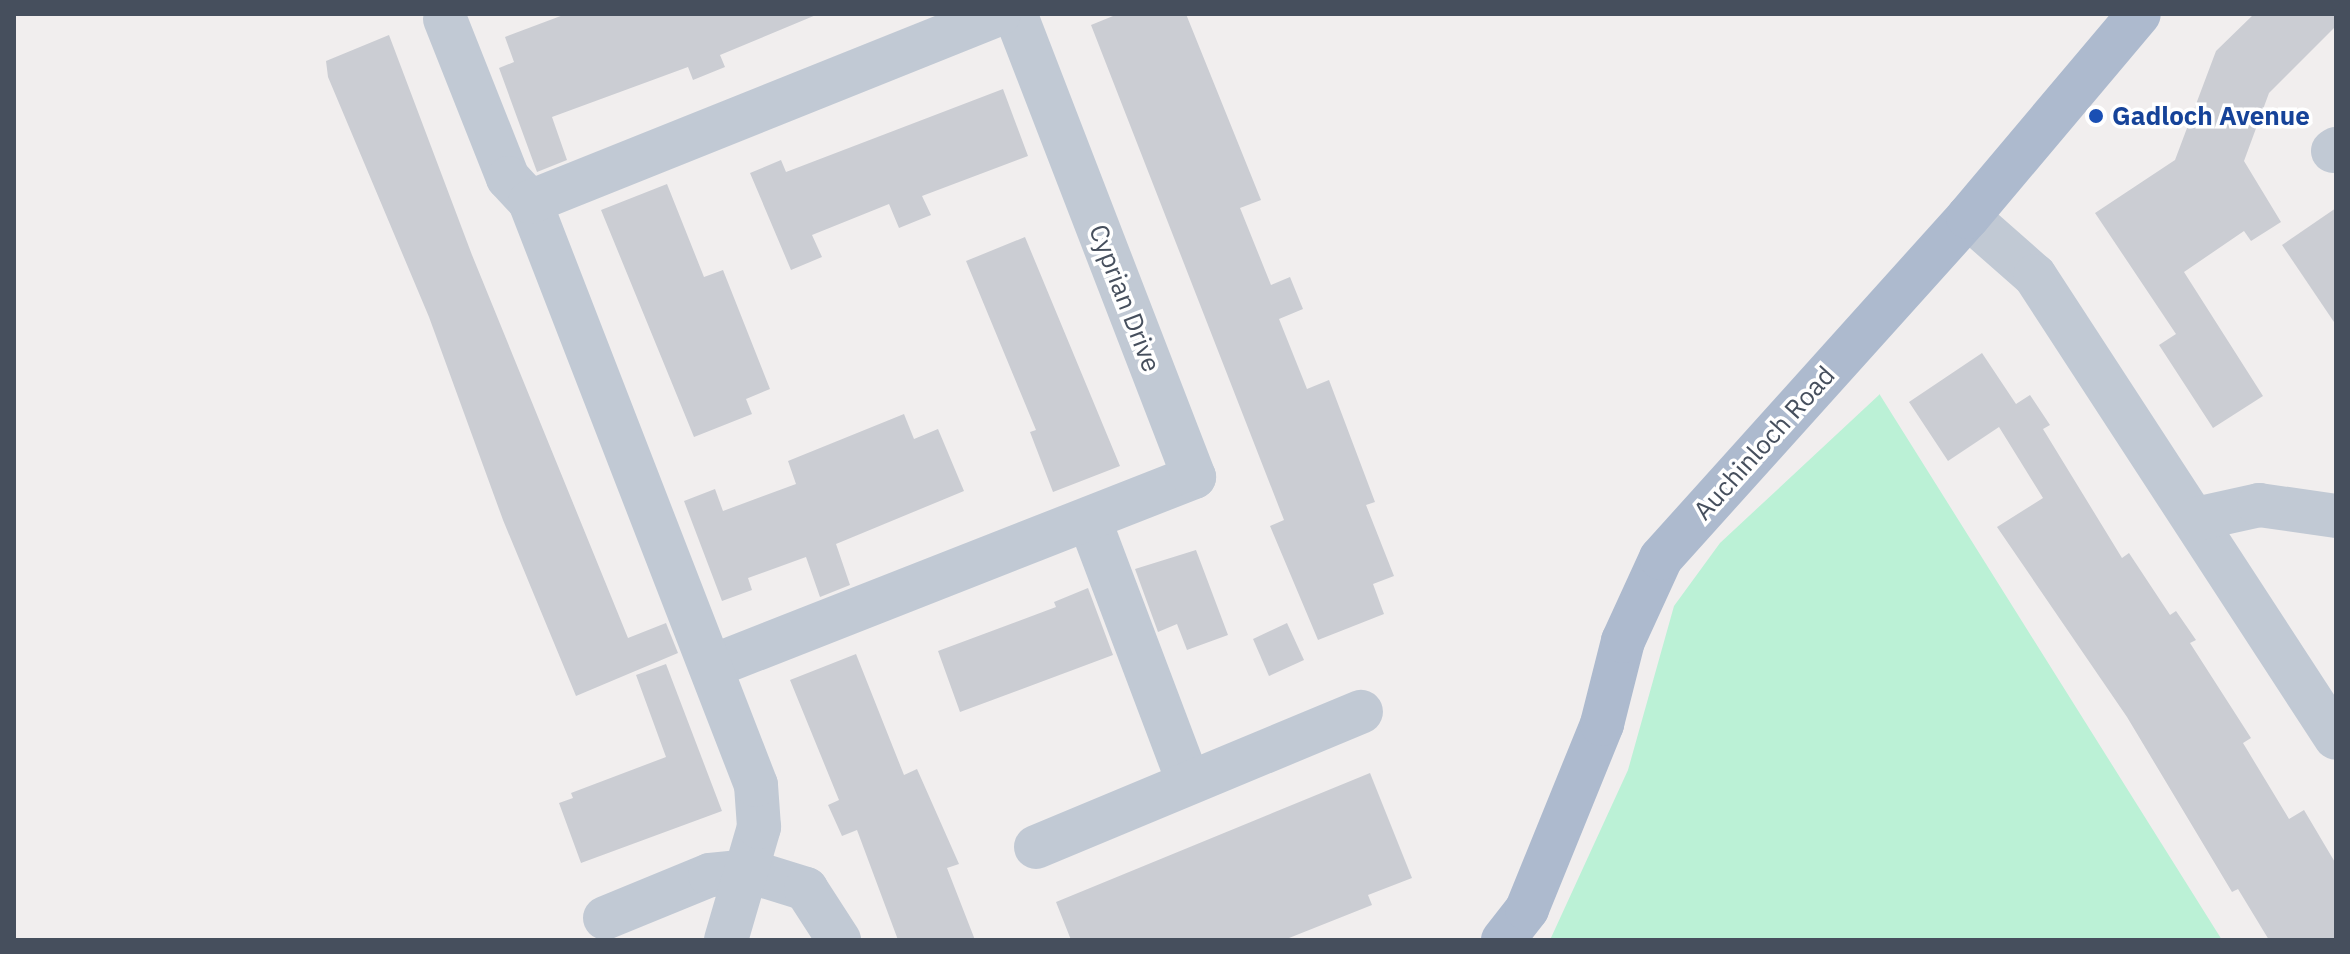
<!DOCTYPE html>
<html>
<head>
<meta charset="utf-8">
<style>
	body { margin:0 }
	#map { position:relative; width:2350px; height:954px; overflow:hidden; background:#f1eeee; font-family:"IBM Plex Sans",sans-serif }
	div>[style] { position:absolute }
	.green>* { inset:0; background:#bbf1d6 }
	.building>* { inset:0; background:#cbcdd3 }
	.minor>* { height:44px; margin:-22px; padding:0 22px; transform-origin:22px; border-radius:22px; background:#c1c9d4 }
	.major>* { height:44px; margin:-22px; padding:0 22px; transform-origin:22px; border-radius:22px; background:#adbace }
	.dots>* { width:22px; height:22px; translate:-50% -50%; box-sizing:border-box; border:4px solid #fff; border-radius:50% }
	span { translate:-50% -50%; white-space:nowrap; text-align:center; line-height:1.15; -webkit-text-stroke:7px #fff; paint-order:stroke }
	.transit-label { font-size:26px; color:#164399; font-weight:700 }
	.left { translate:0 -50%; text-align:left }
	.street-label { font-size:26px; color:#464f5d }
	.frame { position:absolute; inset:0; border:16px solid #464f5d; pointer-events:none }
</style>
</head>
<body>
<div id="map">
	<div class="green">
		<i style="clip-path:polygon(1880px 394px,1880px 395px,2222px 940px,1550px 940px,1628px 770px,1674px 606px,1720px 543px)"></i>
	</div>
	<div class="building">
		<i style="clip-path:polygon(566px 14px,816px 14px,816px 15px,720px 55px,725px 67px,693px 80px,688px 67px,552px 117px,567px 160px,537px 172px,499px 68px,514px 62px,505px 37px)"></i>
		<i style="clip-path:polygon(1118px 14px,1186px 14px,1261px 200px,1240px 208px,1271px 285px,1290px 277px,1303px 309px,1279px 319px,1307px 389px,1329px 380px,1375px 502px,1366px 505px,1394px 576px,1373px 584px,1384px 614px,1318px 640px,1270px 526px,1284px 520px,1091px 25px)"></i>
		<i style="clip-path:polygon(2254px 14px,2336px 14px,2336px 26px,2269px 93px,2244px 161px,2281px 222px,2251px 241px,2244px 231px,2184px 272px,2263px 396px,2213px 428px,2159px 345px,2176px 334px,2095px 213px,2175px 160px,2216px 51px)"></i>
		<i style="clip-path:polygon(389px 35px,472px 255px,628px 638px,666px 623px,678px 653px,576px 696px,503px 520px,429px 317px,328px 77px,326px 61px)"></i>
		<i style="clip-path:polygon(1003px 89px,1028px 156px,922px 196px,931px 215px,899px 228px,889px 204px,812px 235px,822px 257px,791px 270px,750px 173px,781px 160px,786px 172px)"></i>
		<i style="clip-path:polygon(667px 184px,704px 277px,723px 270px,770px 389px,746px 399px,752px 414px,694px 437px,601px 210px)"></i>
		<i style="clip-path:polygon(2336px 208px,2336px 325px,2282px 245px)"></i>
		<i style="clip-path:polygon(1025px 237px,1120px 466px,1053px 492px,1030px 432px,1036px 430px,966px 261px)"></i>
		<i style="clip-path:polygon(1982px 353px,2016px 404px,2030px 395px,2050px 425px,2043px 429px,2122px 558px,2129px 553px,2170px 615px,2176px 611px,2196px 640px,2190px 643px,2251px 738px,2243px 743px,2289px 819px,2304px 810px,2336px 864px,2336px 940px,2269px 940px,2238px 889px,2232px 892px,2127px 717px,1997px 527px,2043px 498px,1999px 427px,1948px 461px,1909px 402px)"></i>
		<i style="clip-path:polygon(904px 414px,914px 439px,938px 429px,964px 491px,836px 544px,850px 585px,820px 597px,806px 557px,748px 578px,752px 590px,722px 601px,684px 501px,715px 489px,723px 511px,796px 484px,788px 461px)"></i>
		<i style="clip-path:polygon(1196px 550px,1228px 635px,1187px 650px,1177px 624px,1158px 632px,1135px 569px)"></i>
		<i style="clip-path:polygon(1088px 588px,1113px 655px,960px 712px,938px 651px,1056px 607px,1054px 602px)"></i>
		<i style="clip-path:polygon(1287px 623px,1304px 660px,1269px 676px,1253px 639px)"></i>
		<i style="clip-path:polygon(856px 654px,904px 775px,917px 769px,959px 864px,947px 868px,975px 940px,898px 940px,857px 830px,842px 836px,828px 805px,839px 800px,790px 680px)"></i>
		<i style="clip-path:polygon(666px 664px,722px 811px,581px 863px,559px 803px,573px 798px,571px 793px,666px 757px,636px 675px)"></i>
		<i style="clip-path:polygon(1370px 773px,1412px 878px,1368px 895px,1372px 905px,1284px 940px,1071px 940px,1056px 902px)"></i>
	</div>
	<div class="minor">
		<i style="left:445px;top:19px;width:171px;rotate:68.4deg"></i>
		<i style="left:508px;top:178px;width:33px;rotate:47deg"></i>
		<i style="left:2333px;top:151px;width:4px;rotate:-34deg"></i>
		<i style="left:1968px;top:217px;width:89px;rotate:41.4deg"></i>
		<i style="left:2035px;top:276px;width:551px;rotate:56.92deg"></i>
		<i style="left:1089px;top:519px;width:280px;rotate:69.3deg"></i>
		<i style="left:2196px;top:519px;width:65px;rotate:-12.5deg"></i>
		<i style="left:2259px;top:505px;width:78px;rotate:8.1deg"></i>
		<i style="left:713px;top:666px;width:517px;rotate:-21.45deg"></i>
		<i style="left:1194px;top:477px;width:496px;rotate:-111.1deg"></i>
		<i style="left:1036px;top:847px;width:352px;rotate:-22.6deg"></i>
		<i style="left:605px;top:918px;width:113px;rotate:-22.3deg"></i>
		<i style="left:710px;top:875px;width:38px;rotate:-6deg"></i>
		<i style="left:748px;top:871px;width:61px;rotate:17.2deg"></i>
		<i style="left:806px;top:889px;width:61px;rotate:57.1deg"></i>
		<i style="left:726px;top:940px;width:118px;rotate:-73.7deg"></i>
		<i style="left:759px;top:827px;width:42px;rotate:-94.1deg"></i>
		<i style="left:756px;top:785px;width:625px;rotate:-111.19deg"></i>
		<i style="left:530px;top:202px;width:505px;rotate:-21.84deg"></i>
	</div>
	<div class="major">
		<i style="left:1503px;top:940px;width:39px;rotate:-52deg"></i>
		<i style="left:1527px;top:909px;width:200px;rotate:-67.9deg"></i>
		<i style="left:1602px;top:724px;width:86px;rotate:-75.8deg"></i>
		<i style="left:1623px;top:641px;width:91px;rotate:-65.4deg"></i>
		<i style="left:1661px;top:558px;width:459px;rotate:-48deg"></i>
		<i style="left:1968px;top:217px;width:265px;rotate:-49.9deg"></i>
	</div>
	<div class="dots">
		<i style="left:2096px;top:116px;background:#1a4fb4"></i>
	</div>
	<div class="transit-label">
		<span class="left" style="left:2112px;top:116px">Gadloch Avenue</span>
	</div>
	<div class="street-label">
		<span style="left:1125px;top:298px;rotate:69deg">Cyprian Drive</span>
		<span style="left:1764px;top:443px;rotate:-48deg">Auchinloch Road</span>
	</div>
	<div class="frame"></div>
</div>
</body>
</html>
